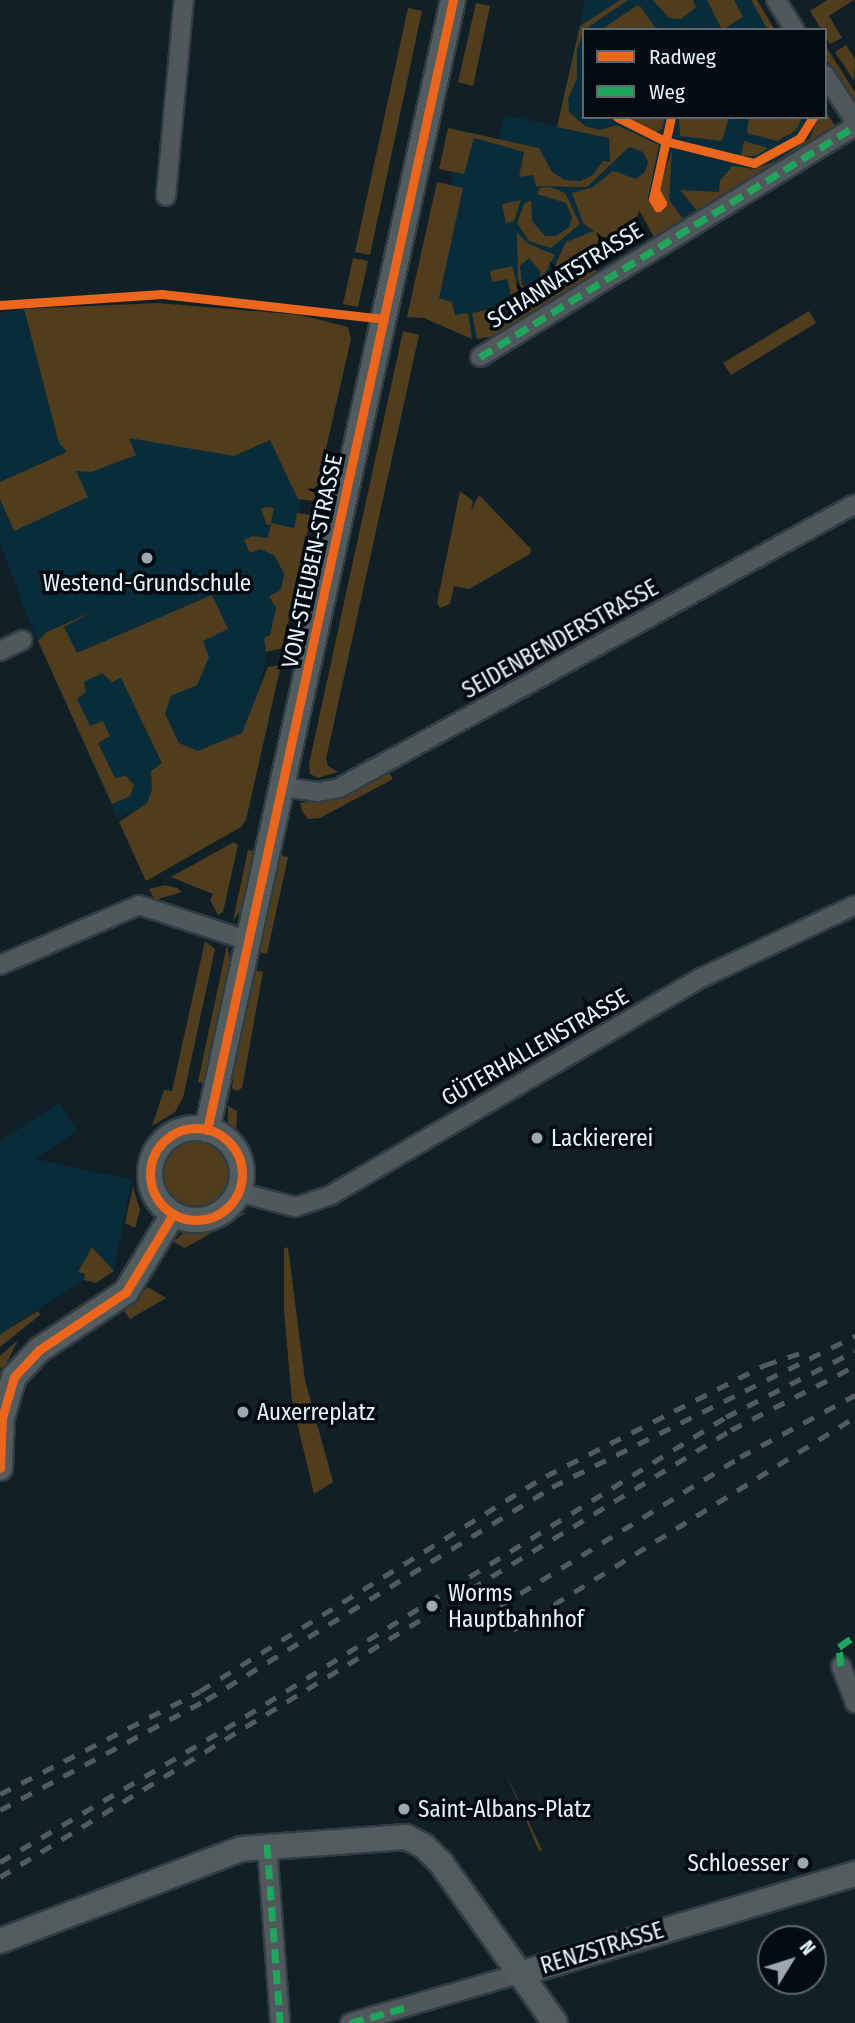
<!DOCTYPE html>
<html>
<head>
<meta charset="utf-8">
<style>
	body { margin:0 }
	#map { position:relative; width:855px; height:2023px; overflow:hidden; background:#112027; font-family:"Fira Sans Condensed",sans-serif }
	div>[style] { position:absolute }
	.built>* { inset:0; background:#092c3b }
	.green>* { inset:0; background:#4f3d1d }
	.round { border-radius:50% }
	.roads { filter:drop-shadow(2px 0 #303d43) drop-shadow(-2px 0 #303d43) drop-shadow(0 2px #303d43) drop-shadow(0 -2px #303d43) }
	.street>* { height:18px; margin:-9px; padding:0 9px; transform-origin:9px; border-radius:9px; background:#51585c }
	.secondary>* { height:24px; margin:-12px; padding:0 12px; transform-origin:12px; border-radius:12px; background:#525b5e }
	.secondary>.ring { margin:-12px; padding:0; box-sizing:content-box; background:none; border:24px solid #525b5e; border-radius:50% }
	.rail>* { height:5px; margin-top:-2.5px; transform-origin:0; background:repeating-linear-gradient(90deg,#525c5f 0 12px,transparent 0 24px) }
	.quiet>* { height:7px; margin-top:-3.5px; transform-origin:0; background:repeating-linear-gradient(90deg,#20a55d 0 14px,transparent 0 21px) }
	.cycleway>* { height:9px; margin:-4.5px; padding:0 4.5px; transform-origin:4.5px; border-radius:4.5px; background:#eb651d }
	.cycleway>.ring { margin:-4.5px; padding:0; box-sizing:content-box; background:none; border:9px solid #eb651d; border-radius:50% }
	.dots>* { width:19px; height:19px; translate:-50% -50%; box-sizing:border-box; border:4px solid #030b11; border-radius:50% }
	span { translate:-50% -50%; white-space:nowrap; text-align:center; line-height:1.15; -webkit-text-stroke:7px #030b11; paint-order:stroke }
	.street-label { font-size:23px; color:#e3f2fb }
	.poi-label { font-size:23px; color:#e3f2fb }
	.left { translate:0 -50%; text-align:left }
	.right { translate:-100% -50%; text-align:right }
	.legend { position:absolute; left:582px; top:28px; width:245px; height:91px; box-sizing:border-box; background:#030b11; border:2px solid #5d676f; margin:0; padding:9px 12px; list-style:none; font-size:21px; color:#e3f2fb }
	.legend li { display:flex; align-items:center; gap:14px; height:35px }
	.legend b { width:35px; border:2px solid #5d676f }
	.north { position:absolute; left:757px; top:1925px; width:70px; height:70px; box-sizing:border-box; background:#030b11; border:2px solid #5d676f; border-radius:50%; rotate:52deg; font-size:19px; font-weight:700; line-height:28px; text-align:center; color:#e3f2fb }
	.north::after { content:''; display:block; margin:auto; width:24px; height:32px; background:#9aa8b1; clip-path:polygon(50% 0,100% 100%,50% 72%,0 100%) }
</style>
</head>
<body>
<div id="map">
	<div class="built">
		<i style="clip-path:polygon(585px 0,757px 0,775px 30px,584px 30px,584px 117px,825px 117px,825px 110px,837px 129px,655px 239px,639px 210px,634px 233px,589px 260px,597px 273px,494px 336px,469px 338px,423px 317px,463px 131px,499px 139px,504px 115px,557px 126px)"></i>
		<i style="clip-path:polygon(24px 309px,29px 333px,320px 417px,242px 765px,117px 818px,28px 618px,0 543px,0 313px)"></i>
		<i style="clip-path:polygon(59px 1103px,77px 1131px,35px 1159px,132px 1180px,114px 1271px,93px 1247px,79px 1272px,85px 1274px,84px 1280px,0 1334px,0 1141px)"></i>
	</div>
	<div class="green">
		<i style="clip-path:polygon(620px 0,628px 0,584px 30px,577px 49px,577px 78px,568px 99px,569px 112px,585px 126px,600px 130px,617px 125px,659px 145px,648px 198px,657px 211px,666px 206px,659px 187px,672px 150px,669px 200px,684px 220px,655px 239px,639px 210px,634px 233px,589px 260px,597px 273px,494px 336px,477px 339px,472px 313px,500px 307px,505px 317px,527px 312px,525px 302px,513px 304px,507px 279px,492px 282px,490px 271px,512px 266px,520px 296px,534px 300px,544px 289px,566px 242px,594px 231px,583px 223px,572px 193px,593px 187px,613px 171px,636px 179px,645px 172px,648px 162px,643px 152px,629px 147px,587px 187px,536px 186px,533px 175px,519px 177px,524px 152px,474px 138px,464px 174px,439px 169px,448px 128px,539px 148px,552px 172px,565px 180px,580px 181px,593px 175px,603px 161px,610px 162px,609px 138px,557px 127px,580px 26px)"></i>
		<i style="clip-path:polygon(653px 0,693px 0,696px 7px,681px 19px,669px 18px)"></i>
		<i style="clip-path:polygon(707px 0,734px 0,743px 17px,722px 30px)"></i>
		<i style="clip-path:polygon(751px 0,757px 0,775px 30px,768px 30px)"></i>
		<i style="clip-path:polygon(827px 0,854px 0,829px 16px,842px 38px,830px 44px,810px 11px)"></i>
		<i style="clip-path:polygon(476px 3px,490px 6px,473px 86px,458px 82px)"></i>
		<i style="clip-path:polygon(640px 6px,657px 30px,601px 30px,636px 6px)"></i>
		<i style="clip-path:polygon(408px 8px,422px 11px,370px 255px,355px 252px)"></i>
		<i style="clip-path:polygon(825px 45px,855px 92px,855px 105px,825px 58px)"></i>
		<i style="clip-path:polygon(846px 45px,855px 59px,854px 81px,835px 52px)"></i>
		<i style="clip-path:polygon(825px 110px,837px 129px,698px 212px,680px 190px,719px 192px,720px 181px,732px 166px,754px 169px,776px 161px,810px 138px,818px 117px,825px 117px)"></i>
		<i style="clip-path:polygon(625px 117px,665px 117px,662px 129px,655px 133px)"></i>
		<i style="clip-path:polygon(679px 117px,729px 117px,722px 141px,680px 136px)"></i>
		<i style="clip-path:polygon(749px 117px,803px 117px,795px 131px,777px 141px,747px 133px)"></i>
		<i style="clip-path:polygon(744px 141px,765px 147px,767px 149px,755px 156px,741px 156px)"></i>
		<i style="clip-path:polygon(437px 182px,463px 188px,439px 298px,452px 302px,455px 315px,468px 313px,472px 339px,424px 318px,407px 317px)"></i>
		<i style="clip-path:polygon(550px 187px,565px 193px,580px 224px,551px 248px,529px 241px,517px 223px,524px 204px,531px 200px,532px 221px,545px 236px,556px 236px,569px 227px,572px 217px,566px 203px,537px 194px,540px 188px)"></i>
		<i style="clip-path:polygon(521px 200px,514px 221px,506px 223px,502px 204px)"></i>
		<i style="clip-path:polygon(evenodd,517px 232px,527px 243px,555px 255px,532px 297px,523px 294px,518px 279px,517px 232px,529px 258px,541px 272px,537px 285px,529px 289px,522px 285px,520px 266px,529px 258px)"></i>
		<i style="clip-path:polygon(353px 258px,368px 261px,358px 307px,343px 304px)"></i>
		<i style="clip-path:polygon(158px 303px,300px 315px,348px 327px,351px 339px,314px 501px,298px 499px,270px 440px,234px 456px,129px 438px,136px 455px,91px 472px,76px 471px,88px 497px,14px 531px,0 499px,0 482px,67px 452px,59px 443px,24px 309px)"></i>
		<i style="clip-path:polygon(809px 311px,816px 323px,731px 375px,723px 363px)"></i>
		<i style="clip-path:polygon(403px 331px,419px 335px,326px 759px,328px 766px,338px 772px,318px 778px,310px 774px,309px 764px)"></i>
		<i style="clip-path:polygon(460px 491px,473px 501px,471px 511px,479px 495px,482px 498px,531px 549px,530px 554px,469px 589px,454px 586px,450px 604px,440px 608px,437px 603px)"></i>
		<i style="clip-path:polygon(266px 507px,274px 508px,271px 523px,294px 528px,297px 513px,311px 515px,283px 648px,266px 652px,264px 638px,270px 635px,276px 608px,269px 596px,281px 590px,284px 574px,275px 556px,261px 549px,250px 553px,244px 540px,253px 536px,268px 538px,271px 524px,267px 525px,261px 509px)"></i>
		<i style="clip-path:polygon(212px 595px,228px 629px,203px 641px,209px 657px,197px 685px,171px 696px,165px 714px,179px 743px,198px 751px,242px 733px,268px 667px,281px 665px,246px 820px,241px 827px,146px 881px,119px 822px,147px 803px,152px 790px,151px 771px,162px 763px,121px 678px,112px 682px,102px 673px,84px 682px,86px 692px,77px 699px,90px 726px,103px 721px,110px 736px,98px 743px,115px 778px,126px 776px,134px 785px,130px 796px,112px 804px,38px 641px,47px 632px,92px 612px,64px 627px,77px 653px)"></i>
		<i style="clip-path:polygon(389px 773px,393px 779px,320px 818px,308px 819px,302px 811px,300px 803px,343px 798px)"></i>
		<i style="clip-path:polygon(234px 842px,238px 845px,223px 912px,218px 915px,210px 900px,213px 894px,171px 877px)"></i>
		<i style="clip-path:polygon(248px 850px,254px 851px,242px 908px,233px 921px)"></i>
		<i style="clip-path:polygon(279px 855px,288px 857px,267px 954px,257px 952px)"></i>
		<i style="clip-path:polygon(165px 885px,177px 888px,182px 892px,155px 900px,149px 889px)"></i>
		<i style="clip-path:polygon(205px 941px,215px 949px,183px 1098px,175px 1112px,152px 1126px,164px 1090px,172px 1091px)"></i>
		<i style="clip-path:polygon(227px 945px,230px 961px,204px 1083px,198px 1082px)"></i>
		<i style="clip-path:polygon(254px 970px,263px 972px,242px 1088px,237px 1091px,232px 1089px,235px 1057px)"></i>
		<i style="clip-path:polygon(228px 1106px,237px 1111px,236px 1140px,228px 1124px)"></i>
		<i class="round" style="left:163px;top:1140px;width:66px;height:66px"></i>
		<i style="clip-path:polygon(133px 1187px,140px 1210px,135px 1228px,125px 1223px)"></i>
		<i style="clip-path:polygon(248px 1212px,185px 1248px,173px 1242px,189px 1228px)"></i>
		<i style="clip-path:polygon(92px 1247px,114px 1271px,96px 1283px,84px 1280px,85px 1274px,78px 1272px)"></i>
		<i style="clip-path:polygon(288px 1247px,305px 1380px,333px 1482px,314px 1494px,292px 1401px,284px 1311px,284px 1249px)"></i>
		<i style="clip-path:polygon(148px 1287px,166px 1298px,130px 1319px,123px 1309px)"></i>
		<i style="clip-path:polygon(38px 1311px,40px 1315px,0 1347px,0 1334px)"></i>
		<i style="clip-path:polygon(18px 1340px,6px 1364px,0 1369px,0 1356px)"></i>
		<i style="clip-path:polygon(505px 1771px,542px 1850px,539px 1851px)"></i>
	</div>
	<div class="roads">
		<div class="street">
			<i style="left:776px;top:0;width:36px;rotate:58deg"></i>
			<i style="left:825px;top:75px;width:55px;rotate:56.9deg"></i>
			<i style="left:166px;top:196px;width:197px;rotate:-84.8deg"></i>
			<i style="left:480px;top:357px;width:440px;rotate:-31.6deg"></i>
			<i style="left:0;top:651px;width:25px;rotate:-26deg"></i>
			<i style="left:283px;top:787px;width:35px;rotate:8deg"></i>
			<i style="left:318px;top:792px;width:21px;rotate:-11deg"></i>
			<i style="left:339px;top:788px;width:589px;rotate:-28.83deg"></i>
			<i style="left:0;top:965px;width:151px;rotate:-23.3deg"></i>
			<i style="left:139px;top:905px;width:113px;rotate:18.1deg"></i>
			<i style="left:238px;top:1192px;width:59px;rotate:14.7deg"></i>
			<i style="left:295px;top:1207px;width:38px;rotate:-18deg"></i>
			<i style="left:331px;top:1195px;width:431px;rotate:-30.4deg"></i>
			<i style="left:703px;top:977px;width:168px;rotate:-25.3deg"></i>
			<i style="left:841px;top:1666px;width:40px;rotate:69deg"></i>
			<i style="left:267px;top:1844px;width:179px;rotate:85.8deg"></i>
			<i style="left:350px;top:2023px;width:176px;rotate:-16.2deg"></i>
		</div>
		<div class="secondary">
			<i class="ring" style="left:150px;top:1128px;width:68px;height:68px"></i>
			<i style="left:207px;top:1130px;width:1156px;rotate:-77.72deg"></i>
			<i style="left:0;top:1468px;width:50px;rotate:-87.7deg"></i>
			<i style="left:2px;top:1418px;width:43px;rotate:-73.7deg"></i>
			<i style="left:14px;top:1377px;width:37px;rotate:-47deg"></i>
			<i style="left:39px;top:1350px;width:105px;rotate:-33.7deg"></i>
			<i style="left:126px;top:1292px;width:91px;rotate:-58.9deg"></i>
			<i style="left:0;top:1941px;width:258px;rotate:-20.9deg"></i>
			<i style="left:241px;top:1849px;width:165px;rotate:-4.2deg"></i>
			<i style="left:406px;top:1837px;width:20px;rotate:27deg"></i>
			<i style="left:424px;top:1846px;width:24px;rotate:45deg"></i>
			<i style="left:441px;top:1863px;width:196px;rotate:54.5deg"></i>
			<i style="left:519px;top:1974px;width:351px;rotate:-16.6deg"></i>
		</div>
	</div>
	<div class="rail">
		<i style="left:500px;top:1606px;width:282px;rotate:-31.8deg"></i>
		<i style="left:740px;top:1457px;width:131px;rotate:-28.3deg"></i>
		<i style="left:513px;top:1630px;width:403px;rotate:-31.9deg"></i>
		<i style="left:0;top:1794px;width:225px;rotate:-27.2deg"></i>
		<i style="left:200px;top:1691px;width:407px;rotate:-31.9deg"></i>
		<i style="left:546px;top:1476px;width:246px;rotate:-26.9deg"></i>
		<i style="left:765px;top:1365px;width:36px;rotate:-19deg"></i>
		<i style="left:0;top:1810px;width:234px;rotate:-28.1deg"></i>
		<i style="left:206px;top:1700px;width:406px;rotate:-31.6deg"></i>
		<i style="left:552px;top:1487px;width:339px;rotate:-26.5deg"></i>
		<i style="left:0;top:1862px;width:261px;rotate:-30.6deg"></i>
		<i style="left:225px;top:1729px;width:590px;rotate:-31.91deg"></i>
		<i style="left:726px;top:1417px;width:145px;rotate:-27.1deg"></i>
		<i style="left:0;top:1877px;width:857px;rotate:-31.45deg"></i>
		<i style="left:731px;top:1430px;width:140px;rotate:-27.3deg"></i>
	</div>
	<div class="quiet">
		<i style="left:480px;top:357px;width:440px;rotate:-31.6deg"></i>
		<i style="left:841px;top:1666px;width:19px;rotate:-96deg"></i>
		<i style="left:839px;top:1647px;width:19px;rotate:-35deg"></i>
		<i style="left:267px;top:1844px;width:179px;rotate:85.8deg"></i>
		<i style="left:350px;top:2023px;width:63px;rotate:-15.6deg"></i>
	</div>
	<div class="cycleway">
		<i style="left:617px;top:117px;width:54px;rotate:26.6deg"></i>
		<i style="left:665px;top:141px;width:92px;rotate:13.9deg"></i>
		<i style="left:754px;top:163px;width:52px;rotate:-28.5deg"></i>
		<i style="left:800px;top:138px;width:25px;rotate:-58deg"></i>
		<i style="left:655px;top:190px;width:15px;rotate:62deg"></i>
		<i style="left:662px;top:203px;width:6px;rotate:135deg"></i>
		<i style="left:658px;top:207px;width:9px;rotate:-122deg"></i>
		<i style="left:653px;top:199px;width:84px;rotate:-77.6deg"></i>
		<i style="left:0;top:305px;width:162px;rotate:-3.9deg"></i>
		<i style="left:162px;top:294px;width:223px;rotate:6.4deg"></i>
		<i class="ring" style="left:150px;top:1128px;width:83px;height:83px"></i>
		<i style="left:207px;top:1130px;width:1156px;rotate:-77.72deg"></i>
		<i style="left:0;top:1468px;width:50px;rotate:-87.7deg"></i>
		<i style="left:2px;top:1418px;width:43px;rotate:-73.7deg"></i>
		<i style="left:14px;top:1377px;width:37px;rotate:-47deg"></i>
		<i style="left:39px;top:1350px;width:105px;rotate:-33.7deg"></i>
		<i style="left:126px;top:1292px;width:91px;rotate:-58.9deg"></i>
	</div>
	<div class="dots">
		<i style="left:147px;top:558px;background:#9aa8b1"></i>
		<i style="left:537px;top:1138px;background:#9aa8b1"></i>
		<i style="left:243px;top:1412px;background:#9aa8b1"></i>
		<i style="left:432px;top:1606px;background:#9aa8b1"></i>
		<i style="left:404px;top:1809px;background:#9aa8b1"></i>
		<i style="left:803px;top:1863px;background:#9aa8b1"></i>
	</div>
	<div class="street-label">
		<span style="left:565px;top:275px;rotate:-32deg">SCHANNATSTRASSE</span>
		<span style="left:312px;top:561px;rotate:-78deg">VON-STEUBEN-STRASSE</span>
		<span style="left:560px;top:639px;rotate:-29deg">SEIDENBENDERSTRASSE</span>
		<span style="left:535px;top:1047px;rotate:-30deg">GÜTERHALLENSTRASSE</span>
		<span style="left:602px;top:1948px;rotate:-17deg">RENZSTRASSE</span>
	</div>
	<div class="poi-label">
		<span style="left:147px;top:583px">Westend-Grundschule</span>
		<span class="left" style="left:551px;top:1138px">Lackiererei</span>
		<span class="left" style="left:257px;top:1412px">Auxerreplatz</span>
		<span class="left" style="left:448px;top:1606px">Worms<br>Hauptbahnhof</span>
		<span class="left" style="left:418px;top:1809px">Saint-Albans-Platz</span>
		<span class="right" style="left:789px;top:1863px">Schloesser</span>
	</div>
	<ul class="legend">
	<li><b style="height:9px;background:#eb651d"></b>Radweg</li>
	<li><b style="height:9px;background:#20a55d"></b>Weg</li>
	</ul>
	<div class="north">N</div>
</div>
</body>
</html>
